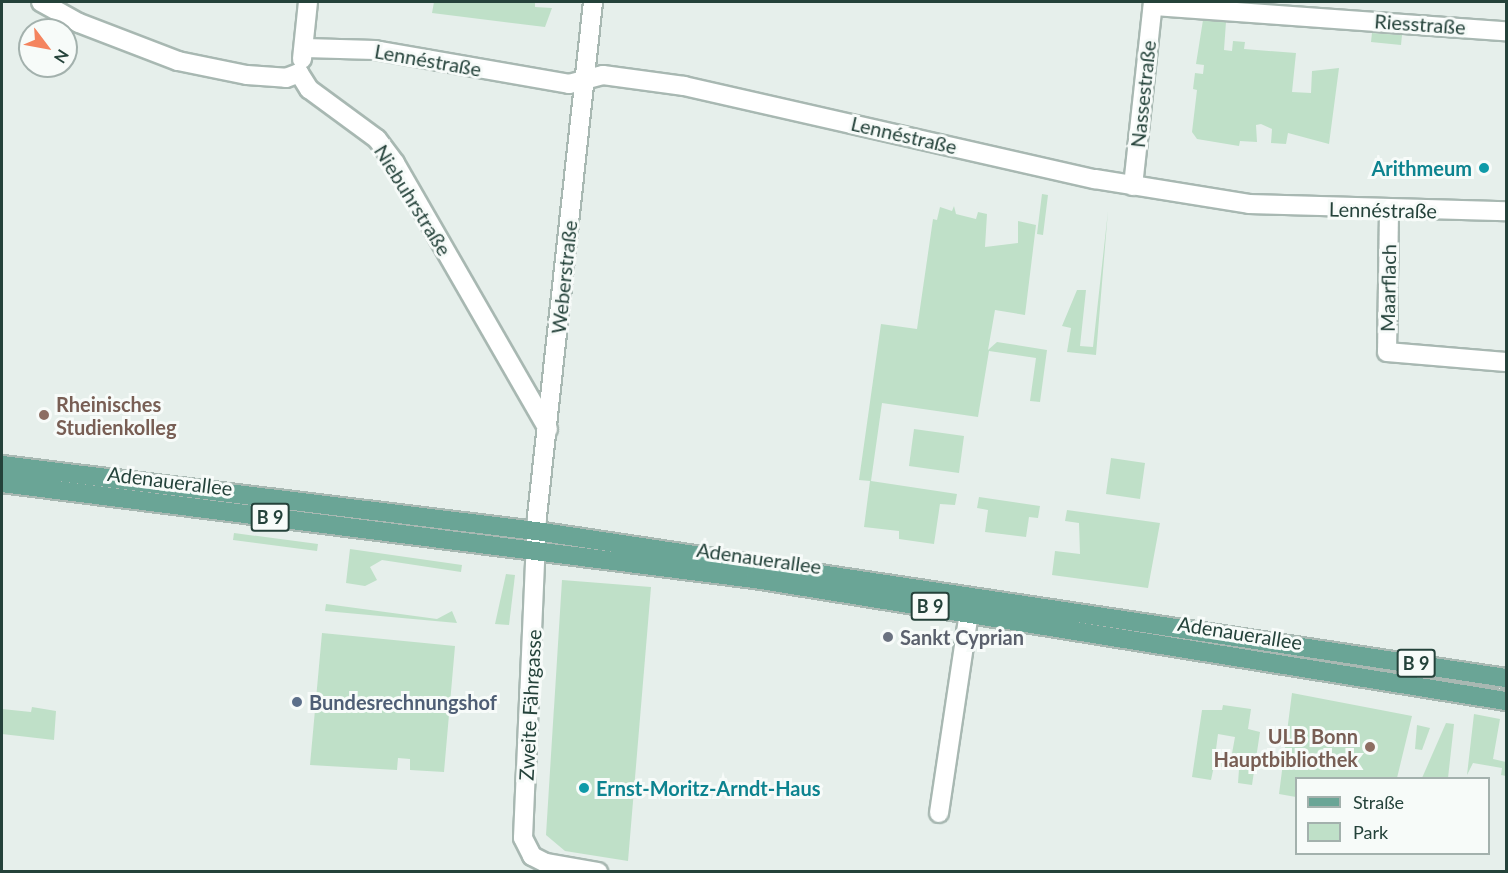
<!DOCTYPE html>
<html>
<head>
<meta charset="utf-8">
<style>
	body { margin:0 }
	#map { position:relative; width:1508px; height:873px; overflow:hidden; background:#e6efeb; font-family:Lato,sans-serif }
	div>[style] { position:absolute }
	.green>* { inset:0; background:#bfe0c8 }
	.roads { filter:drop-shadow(2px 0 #a8b8b2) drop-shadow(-2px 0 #a8b8b2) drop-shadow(0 2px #a8b8b2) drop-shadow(0 -2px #a8b8b2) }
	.minor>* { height:18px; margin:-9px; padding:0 9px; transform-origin:9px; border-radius:9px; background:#fff }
	.primary>* { height:18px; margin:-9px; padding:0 9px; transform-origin:9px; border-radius:9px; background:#6aa596 }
	.dots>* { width:16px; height:16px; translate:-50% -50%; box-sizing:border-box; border:3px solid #f7fbf9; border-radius:50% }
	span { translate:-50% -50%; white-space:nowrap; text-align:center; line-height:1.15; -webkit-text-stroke:6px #f7fbf9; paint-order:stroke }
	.shield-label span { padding:2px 4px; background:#f7fbf9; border:2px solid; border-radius:4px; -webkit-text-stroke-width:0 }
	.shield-label { font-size:18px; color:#24423a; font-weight:700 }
	.street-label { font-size:20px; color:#24423a }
	.culture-label { font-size:20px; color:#0d838f; font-weight:700 }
	.right { translate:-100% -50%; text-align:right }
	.left { translate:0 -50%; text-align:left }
	.education-label { font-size:20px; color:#785e54; font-weight:700 }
	.worship-label { font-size:20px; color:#5b616d; font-weight:700 }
	.service-label { font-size:20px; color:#4e5e75; font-weight:700 }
	.frame { position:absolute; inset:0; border:3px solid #24423a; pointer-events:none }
	.legend { position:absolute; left:1295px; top:777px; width:195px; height:78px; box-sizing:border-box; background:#f7fbf9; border:2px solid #a3b1ad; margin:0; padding:8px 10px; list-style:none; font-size:18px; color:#24423a }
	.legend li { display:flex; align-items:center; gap:12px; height:30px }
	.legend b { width:30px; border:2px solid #a3b1ad }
	.north { position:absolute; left:18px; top:18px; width:60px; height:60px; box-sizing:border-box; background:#f7fbf9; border:2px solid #a3b1ad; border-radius:50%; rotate:122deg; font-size:16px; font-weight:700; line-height:24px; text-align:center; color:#24423a }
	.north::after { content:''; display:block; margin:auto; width:21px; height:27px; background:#f4845f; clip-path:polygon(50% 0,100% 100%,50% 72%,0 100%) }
</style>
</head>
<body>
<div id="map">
	<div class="green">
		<i style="clip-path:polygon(434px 2px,535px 2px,535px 7px,552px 8px,545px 27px,432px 13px)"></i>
		<i style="clip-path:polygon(1203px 20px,1226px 22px,1224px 50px,1232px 51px,1233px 41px,1245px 42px,1244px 49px,1296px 53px,1292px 92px,1311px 93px,1312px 71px,1339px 68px,1329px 144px,1288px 133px,1286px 144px,1271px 143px,1272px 129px,1261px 124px,1256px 125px,1257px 142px,1240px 141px,1239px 146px,1197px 139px,1192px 132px,1197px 90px,1193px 89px,1195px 73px,1203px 74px,1204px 65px,1196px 64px)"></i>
		<i style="clip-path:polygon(1372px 33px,1402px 35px,1401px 45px,1371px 42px)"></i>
		<i style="clip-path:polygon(1042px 194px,1048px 195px,1043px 235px,1037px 234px)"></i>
		<i style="clip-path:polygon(954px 206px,956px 214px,976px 219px,978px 212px,987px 214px,985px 247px,1018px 243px,1018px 221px,1036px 225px,1025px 315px,995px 310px,988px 350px,997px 342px,1047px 350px,1040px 402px,1030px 401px,1036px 358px,989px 351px,978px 417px,882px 403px,871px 481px,957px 494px,955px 505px,940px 504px,934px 544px,899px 539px,899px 531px,864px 527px,870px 481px,859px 480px,881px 324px,917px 329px,933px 219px,937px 220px,940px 207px,952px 211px)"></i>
		<i style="clip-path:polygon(1108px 211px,1096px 355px,1067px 352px,1071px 328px,1062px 326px,1077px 290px,1086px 290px,1080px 346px,1093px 347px)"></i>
		<i style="clip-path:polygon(914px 429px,964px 436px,959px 473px,909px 466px)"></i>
		<i style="clip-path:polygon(1111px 458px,1145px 463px,1140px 499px,1106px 494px)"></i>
		<i style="clip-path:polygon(979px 497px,1040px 506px,1038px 518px,1029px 517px,1026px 537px,985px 532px,988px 510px,977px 508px)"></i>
		<i style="clip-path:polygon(1067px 510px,1160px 523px,1148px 588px,1052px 575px,1055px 551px,1080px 554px,1079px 523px,1065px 521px)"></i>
		<i style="clip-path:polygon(234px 533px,318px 544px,317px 551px,233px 540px)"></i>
		<i style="clip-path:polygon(350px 549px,462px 565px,461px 572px,382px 560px,370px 567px,377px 580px,365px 586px,346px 583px)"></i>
		<i style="clip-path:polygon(506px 574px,515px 575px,509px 625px,495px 624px)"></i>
		<i style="clip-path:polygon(562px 580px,651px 587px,628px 861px,565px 851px,546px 835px)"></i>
		<i style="clip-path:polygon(326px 604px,437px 619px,452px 611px,457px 623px,325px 611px)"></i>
		<i style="clip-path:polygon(322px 633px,455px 646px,444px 772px,410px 770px,410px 759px,398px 758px,397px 770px,310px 765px)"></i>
		<i style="clip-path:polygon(1292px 693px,1412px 716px,1397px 778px,1296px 778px,1296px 797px,1279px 794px)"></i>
		<i style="clip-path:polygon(evenodd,1223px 705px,1251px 709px,1248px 729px,1260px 732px,1252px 785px,1238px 783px,1239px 769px,1214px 766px,1211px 780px,1192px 777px,1202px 710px,1222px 710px,1223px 705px,1218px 734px,1235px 737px,1231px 759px,1215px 757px,1218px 734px)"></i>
		<i style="clip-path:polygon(32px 707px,56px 711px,54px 740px,2px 734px,2px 709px,31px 712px)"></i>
		<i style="clip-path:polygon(1474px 714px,1500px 719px,1493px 759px,1506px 762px,1506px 776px,1501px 775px,1502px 768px,1473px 763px,1467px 775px)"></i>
		<i style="clip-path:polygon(1446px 723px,1454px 724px,1448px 778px,1422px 778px)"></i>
		<i style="clip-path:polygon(1417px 725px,1430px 728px,1422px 750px,1415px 749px)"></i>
	</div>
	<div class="roads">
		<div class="minor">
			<i style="left:41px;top:2px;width:43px;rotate:28.9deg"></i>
			<i style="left:79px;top:23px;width:106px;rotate:21deg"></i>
			<i style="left:178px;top:61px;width:70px;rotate:11.5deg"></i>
			<i style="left:247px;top:75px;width:39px;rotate:4deg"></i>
			<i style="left:286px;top:78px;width:14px;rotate:-21deg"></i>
			<i style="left:593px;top:2px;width:518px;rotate:96.21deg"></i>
			<i style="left:537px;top:517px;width:321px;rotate:92.5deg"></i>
			<i style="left:523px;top:838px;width:20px;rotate:63deg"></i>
			<i style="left:532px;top:856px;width:16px;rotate:27deg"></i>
			<i style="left:546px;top:863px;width:53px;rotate:9.8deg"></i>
			<i style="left:1153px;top:6px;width:354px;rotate:4.1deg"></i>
			<i style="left:305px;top:48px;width:70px;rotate:1.6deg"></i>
			<i style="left:375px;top:50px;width:197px;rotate:9.9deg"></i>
			<i style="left:569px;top:84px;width:35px;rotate:-15deg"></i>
			<i style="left:603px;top:75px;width:82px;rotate:7.7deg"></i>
			<i style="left:684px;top:86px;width:421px;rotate:12.8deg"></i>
			<i style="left:1095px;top:179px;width:156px;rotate:9.2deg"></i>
			<i style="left:1249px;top:204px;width:257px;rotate:1.6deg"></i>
			<i style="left:302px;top:59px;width:57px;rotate:-84deg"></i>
			<i style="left:299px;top:73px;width:19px;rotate:58deg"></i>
			<i style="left:309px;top:89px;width:84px;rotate:36.3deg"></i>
			<i style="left:377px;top:139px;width:30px;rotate:53deg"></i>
			<i style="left:395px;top:163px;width:307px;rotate:60.1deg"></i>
			<i style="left:1133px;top:186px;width:185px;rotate:-83.8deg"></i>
			<i style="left:1389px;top:211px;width:141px;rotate:90.8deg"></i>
			<i style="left:1387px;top:352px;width:119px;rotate:4.8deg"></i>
			<i style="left:939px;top:813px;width:203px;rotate:-81.5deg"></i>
		</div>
		<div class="primary">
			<i style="left:2px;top:465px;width:538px;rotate:7.05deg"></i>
			<i style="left:536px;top:531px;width:981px;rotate:8.62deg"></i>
			<i style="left:2px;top:483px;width:759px;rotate:7.27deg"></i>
			<i style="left:755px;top:579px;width:761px;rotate:9.23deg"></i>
		</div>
	</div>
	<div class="dots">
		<i style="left:1484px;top:168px;background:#0f9aa8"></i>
		<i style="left:44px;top:415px;background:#8d6e63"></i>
		<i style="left:888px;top:637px;background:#6b7280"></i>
		<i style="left:297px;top:702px;background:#5c6f8a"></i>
		<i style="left:1370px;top:747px;background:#8d6e63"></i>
		<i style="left:584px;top:788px;background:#0f9aa8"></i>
	</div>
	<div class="shield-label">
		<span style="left:270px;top:517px">B 9</span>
		<span style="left:930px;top:606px">B 9</span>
		<span style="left:1416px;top:663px">B 9</span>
	</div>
	<div class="street-label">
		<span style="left:1420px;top:24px;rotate:4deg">Riesstraße</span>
		<span style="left:428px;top:60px;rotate:10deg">Lennéstraße</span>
		<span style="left:1143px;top:94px;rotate:-84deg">Nassestraße</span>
		<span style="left:904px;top:135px;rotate:13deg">Lennéstraße</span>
		<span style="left:413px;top:200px;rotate:58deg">Niebuhrstraße</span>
		<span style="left:1383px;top:210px;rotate:1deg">Lennéstraße</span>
		<span style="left:564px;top:277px;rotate:-84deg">Weberstraße</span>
		<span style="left:1388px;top:288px;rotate:-89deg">Maarflach</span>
		<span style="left:170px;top:481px;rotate:7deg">Adenauerallee</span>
		<span style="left:759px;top:558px;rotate:8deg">Adenauerallee</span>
		<span style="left:1240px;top:633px;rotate:9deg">Adenauerallee</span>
		<span style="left:530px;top:705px;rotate:-87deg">Zweite Fährgasse</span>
	</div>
	<div class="culture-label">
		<span class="right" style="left:1472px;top:168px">Arithmeum</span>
		<span class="left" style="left:596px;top:788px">Ernst-Moritz-Arndt-Haus</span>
	</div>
	<div class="education-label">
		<span class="left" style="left:56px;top:416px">Rheinisches<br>Studienkolleg</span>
		<span class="right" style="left:1358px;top:748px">ULB Bonn<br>Hauptbibliothek</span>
	</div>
	<div class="worship-label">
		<span class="left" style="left:900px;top:637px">Sankt Cyprian</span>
	</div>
	<div class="service-label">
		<span class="left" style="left:309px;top:702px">Bundesrechnungshof</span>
	</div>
	<div class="frame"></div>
	<ul class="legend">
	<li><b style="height:8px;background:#6aa596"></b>Straße</li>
	<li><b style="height:16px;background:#bfe0c8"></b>Park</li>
	</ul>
	<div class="north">N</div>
</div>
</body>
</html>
